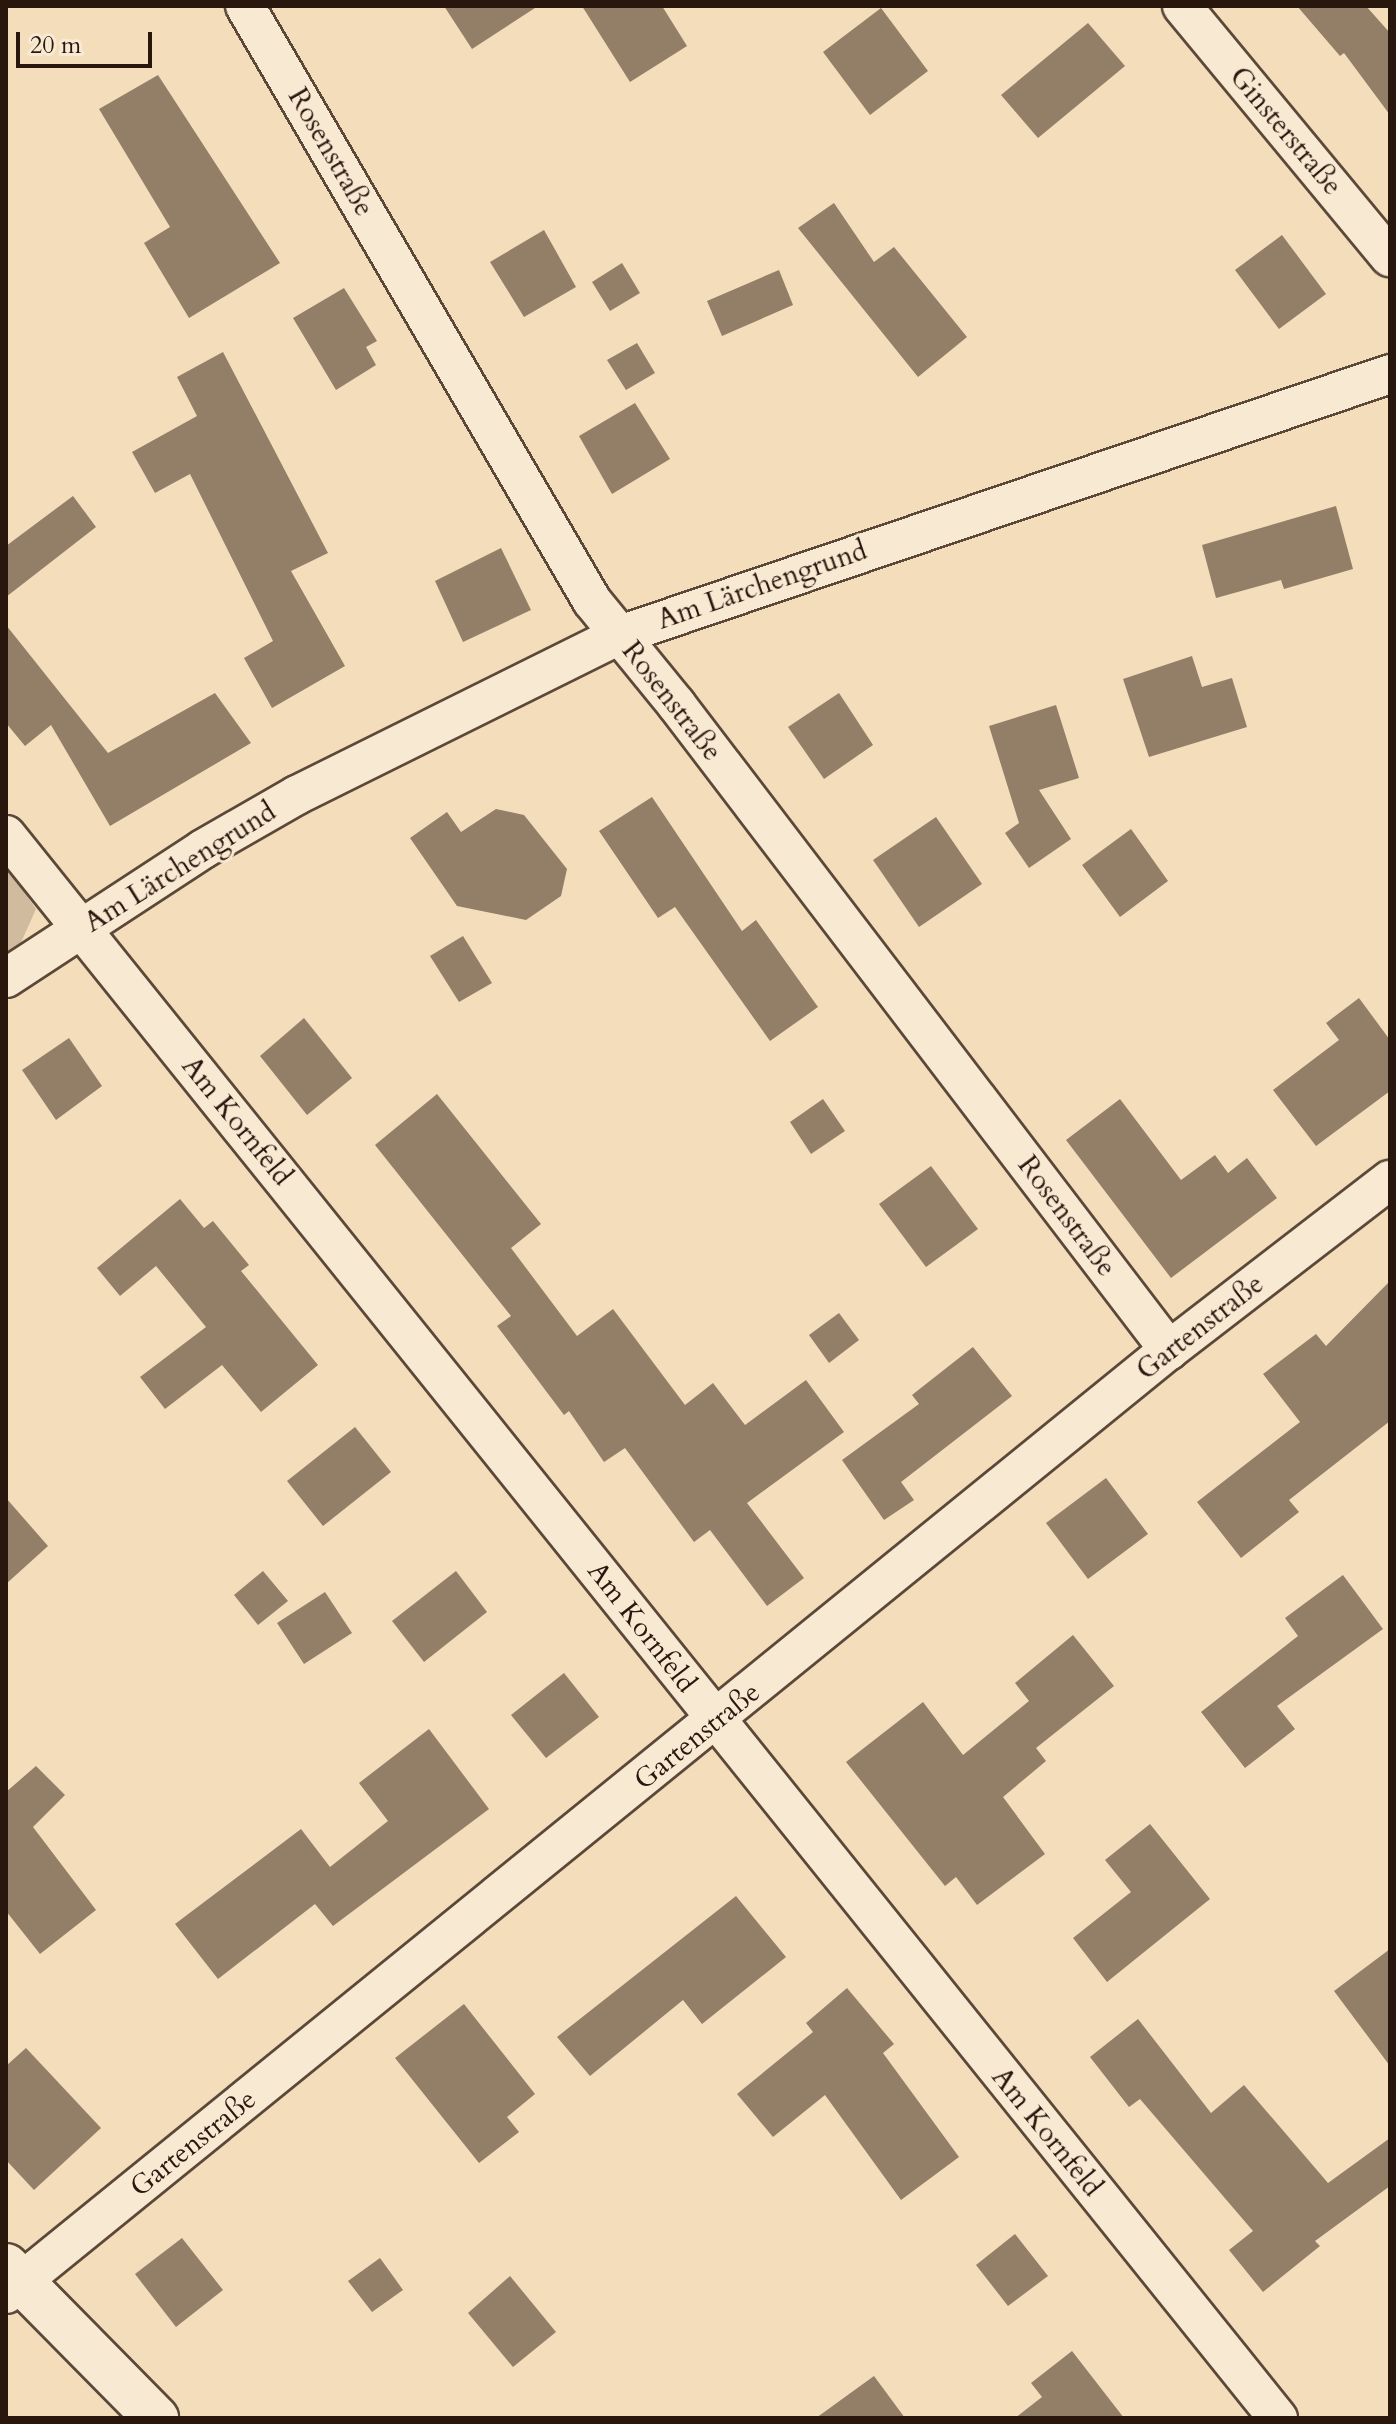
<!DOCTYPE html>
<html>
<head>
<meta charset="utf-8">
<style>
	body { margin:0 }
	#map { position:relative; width:1396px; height:2424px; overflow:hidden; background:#f4ddbb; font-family:Cardo,serif }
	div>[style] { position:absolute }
	.green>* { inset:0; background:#d1bb9e }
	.building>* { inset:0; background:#937e68 }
	.roads { filter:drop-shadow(2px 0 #5c4839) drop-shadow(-2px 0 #5c4839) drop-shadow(0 2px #5c4839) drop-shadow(0 -2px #5c4839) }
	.street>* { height:38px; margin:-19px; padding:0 19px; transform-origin:19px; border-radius:19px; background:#f8e9d3 }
	.secondary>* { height:44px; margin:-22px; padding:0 22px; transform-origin:22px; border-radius:22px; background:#f8e9d3 }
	span { translate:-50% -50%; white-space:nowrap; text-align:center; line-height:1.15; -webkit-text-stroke:6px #f8e9d3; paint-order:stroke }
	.street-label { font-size:28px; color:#29170e }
	.frame { position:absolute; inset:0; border:8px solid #29170e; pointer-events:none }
	.scale { position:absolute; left:16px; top:32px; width:136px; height:36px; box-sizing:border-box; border:4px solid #29170e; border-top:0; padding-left:10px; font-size:24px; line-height:28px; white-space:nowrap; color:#29170e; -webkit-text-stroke:6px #f8e9d3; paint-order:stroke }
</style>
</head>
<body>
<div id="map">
	<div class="green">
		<i style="clip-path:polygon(6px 866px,36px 909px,19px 947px,6px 956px)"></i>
	</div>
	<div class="building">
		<i style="clip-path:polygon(444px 6px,538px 6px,472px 49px)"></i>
		<i style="clip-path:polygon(582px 6px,662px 6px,687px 46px,630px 82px)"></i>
		<i style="clip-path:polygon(1297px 6px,1366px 6px,1390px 33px,1390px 115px,1344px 53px,1340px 56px)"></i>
		<i style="clip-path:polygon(881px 8px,928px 71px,870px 115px,823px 52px)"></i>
		<i style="clip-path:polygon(1088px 23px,1125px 66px,1038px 138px,1001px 95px)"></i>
		<i style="clip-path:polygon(158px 75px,280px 263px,189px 318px,144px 243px,170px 227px,99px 109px)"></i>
		<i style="clip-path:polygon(834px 203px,874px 262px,894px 247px,967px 337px,918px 377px,798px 228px)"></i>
		<i style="clip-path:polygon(544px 230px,576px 287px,524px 317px,490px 262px)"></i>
		<i style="clip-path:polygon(1282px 235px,1326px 294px,1279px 329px,1235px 270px)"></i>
		<i style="clip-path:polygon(622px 263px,640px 293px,610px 311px,592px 282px)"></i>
		<i style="clip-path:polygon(779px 270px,793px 305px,722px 336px,707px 301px)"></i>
		<i style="clip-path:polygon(344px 288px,377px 341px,366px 347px,376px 365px,336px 390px,293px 318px)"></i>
		<i style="clip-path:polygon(637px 343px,655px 373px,626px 390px,607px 360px)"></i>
		<i style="clip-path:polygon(223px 352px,328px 553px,291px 571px,345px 666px,272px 708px,244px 658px,273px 641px,190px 474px,155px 493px,132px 452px,197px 416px,177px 377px)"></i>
		<i style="clip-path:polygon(635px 403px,670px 459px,612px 494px,579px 436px)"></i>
		<i style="clip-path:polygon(73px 496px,96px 527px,6px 597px,6px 546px)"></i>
		<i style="clip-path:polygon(1336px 506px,1353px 569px,1284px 589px,1281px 580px,1216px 598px,1202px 545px)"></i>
		<i style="clip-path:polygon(501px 548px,531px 610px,463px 642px,435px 581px)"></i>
		<i style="clip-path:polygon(6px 625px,108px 753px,215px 693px,251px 743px,110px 826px,51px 725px,25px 746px,6px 723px)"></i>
		<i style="clip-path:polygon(1192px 656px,1202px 687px,1232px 678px,1247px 727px,1149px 757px,1123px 679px)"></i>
		<i style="clip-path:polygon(839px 693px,873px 745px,824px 779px,788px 727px)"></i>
		<i style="clip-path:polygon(1056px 705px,1079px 778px,1039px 790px,1071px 839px,1029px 868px,1005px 833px,1019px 823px,989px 726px)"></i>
		<i style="clip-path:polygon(652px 797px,742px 931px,756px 920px,818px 1007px,770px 1041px,675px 907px,658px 918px,599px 831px)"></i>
		<i style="clip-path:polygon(496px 809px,524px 815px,567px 869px,561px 896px,526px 920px,457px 906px,410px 838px,447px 812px,461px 832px)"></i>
		<i style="clip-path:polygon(936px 817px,982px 884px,919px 927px,873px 860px)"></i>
		<i style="clip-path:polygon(1131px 829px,1168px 881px,1120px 917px,1082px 865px)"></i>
		<i style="clip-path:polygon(463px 936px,492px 983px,459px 1002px,430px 956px)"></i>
		<i style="clip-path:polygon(1359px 998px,1390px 1040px,1390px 1091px,1316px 1146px,1273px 1090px,1339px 1040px,1326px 1023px)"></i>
		<i style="clip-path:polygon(304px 1018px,352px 1078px,307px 1115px,260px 1056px)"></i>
		<i style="clip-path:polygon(69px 1038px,102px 1086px,56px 1120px,22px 1070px)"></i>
		<i style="clip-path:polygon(437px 1094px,541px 1224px,511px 1248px,577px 1336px,613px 1309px,685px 1405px,713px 1383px,745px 1425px,806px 1380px,844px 1432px,747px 1503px,804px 1578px,767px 1606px,710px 1530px,694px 1542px,625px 1448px,604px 1462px,569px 1411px,564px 1415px,497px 1326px,511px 1316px,375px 1145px)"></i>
		<i style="clip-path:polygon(823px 1099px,845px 1131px,811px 1154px,790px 1122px)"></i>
		<i style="clip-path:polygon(1120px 1099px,1181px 1180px,1215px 1155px,1228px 1173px,1247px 1158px,1277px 1198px,1171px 1278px,1066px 1140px)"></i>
		<i style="clip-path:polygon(931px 1166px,978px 1229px,926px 1267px,879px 1204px)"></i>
		<i style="clip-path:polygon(180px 1199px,204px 1228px,213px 1221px,249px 1265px,241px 1271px,318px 1365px,261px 1412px,222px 1365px,165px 1409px,140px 1377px,206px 1327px,156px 1266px,120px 1296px,97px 1268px)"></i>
		<i style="clip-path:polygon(1390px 1281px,1390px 1421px,1289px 1500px,1299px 1512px,1241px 1558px,1197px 1502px,1300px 1422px,1263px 1374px,1316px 1334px,1326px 1346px)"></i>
		<i style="clip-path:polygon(839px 1313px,859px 1340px,829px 1363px,809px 1335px)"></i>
		<i style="clip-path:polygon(973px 1347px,1012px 1396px,901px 1482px,914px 1500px,884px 1520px,842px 1460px,919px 1404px,912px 1395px)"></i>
		<i style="clip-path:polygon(355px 1427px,391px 1472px,323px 1526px,287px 1481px)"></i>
		<i style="clip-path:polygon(1106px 1478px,1148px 1534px,1088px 1579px,1046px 1523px)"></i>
		<i style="clip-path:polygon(6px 1498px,48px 1546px,6px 1584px)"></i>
		<i style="clip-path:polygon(263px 1571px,288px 1601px,258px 1625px,234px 1595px)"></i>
		<i style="clip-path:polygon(456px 1571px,487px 1612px,424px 1662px,392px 1621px)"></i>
		<i style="clip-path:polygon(1343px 1575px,1383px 1629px,1277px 1706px,1295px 1729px,1245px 1768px,1201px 1712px,1298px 1636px,1285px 1618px)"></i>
		<i style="clip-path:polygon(325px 1592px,352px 1633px,304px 1664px,277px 1623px)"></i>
		<i style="clip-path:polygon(1073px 1635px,1114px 1686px,1036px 1748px,1046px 1761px,1003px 1797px,1045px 1854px,977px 1905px,956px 1877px,945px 1886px,846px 1762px,923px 1702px,963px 1755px,1029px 1701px,1015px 1683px)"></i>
		<i style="clip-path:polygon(564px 1673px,599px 1717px,546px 1758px,511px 1715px)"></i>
		<i style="clip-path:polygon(429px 1729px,489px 1809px,333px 1926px,315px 1904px,218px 1979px,175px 1924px,301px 1829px,330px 1867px,388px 1821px,359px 1783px)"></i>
		<i style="clip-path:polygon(36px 1766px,65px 1795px,33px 1827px,96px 1910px,40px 1954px,6px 1911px,6px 1792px)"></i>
		<i style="clip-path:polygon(1150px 1824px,1210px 1899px,1107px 1982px,1073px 1938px,1131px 1892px,1105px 1860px)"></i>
		<i style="clip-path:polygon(736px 1896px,786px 1957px,702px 2024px,683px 2000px,590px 2076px,557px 2037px)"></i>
		<i style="clip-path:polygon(1390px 1949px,1390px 2066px,1334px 1991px)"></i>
		<i style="clip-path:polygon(847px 1988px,894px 2044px,883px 2053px,959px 2157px,901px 2200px,825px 2095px,773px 2137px,737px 2094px,813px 2032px,806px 2023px)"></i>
		<i style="clip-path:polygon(464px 2004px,535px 2094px,507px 2117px,519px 2132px,479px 2163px,395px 2058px)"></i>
		<i style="clip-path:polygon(1138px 2019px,1211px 2113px,1244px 2085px,1328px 2183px,1390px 2138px,1390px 2186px,1315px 2241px,1320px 2246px,1263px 2292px,1229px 2250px,1253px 2231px,1140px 2099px,1129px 2107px,1090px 2057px)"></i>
		<i style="clip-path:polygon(26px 2048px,101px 2128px,34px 2190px,6px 2160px,6px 2066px)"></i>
		<i style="clip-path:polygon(1015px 2234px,1048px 2276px,1008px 2306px,976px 2265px)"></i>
		<i style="clip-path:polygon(182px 2238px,223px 2290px,176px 2327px,135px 2274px)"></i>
		<i style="clip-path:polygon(380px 2258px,403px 2290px,372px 2312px,348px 2281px)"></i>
		<i style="clip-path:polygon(510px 2276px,556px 2332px,513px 2367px,468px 2313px)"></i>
		<i style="clip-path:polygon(1072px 2351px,1124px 2418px,1015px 2418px,1042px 2397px,1031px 2383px)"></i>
		<i style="clip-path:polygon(874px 2376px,905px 2418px,816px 2418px)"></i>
	</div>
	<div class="roads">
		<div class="street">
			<i style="left:245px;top:6px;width:689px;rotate:59.75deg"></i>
			<i style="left:592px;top:601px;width:133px;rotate:50.8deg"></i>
			<i style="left:676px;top:704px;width:813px;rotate:52.65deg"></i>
			<i style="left:1182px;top:6px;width:326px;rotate:50.4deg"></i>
			<i style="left:6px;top:835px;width:2031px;rotate:51.22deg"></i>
			<i style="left:6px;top:978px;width:235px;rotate:-33.2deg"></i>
			<i style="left:203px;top:849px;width:108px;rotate:-29.9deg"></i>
			<i style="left:297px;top:795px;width:360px;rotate:-26.4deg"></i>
			<i style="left:620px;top:635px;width:813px;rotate:-18.72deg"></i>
			<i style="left:6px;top:2294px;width:1498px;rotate:-39.07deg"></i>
			<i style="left:1169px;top:1350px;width:279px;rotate:-37.6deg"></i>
		</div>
		<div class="secondary">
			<i style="left:6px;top:2266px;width:214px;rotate:45.4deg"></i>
		</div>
	</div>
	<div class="street-label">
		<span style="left:1286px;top:131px;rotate:50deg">Ginsterstraße</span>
		<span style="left:331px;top:152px;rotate:60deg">Rosenstraße</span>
		<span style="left:762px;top:585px;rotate:-19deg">Am Lärchengrund</span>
		<span style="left:672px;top:701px;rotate:52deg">Rosenstraße</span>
		<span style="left:180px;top:867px;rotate:-32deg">Am Lärchengrund</span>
		<span style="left:237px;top:1121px;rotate:51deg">Am Kornfeld</span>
		<span style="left:1067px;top:1216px;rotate:53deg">Rosenstraße</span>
		<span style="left:1200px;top:1327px;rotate:-38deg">Gartenstraße</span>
		<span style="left:642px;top:1627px;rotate:52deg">Am Kornfeld</span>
		<span style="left:697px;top:1736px;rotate:-39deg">Gartenstraße</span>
		<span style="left:1047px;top:2132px;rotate:51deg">Am Kornfeld</span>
		<span style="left:193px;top:2143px;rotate:-39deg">Gartenstraße</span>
	</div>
	<div class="frame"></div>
	<div class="scale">20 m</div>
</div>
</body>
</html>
